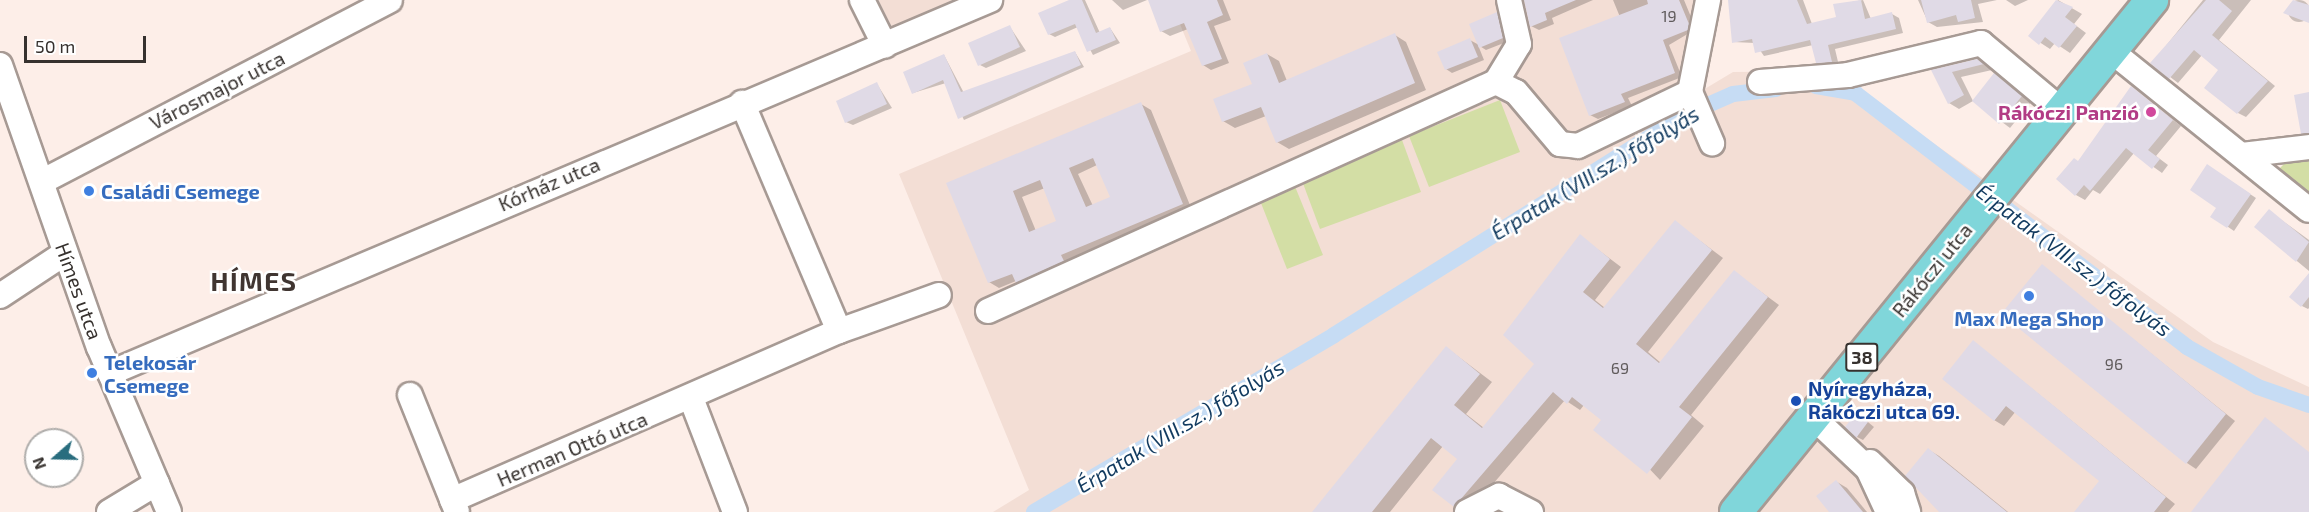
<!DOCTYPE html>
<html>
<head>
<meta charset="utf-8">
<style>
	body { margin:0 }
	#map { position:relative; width:2309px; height:512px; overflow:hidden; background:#fdeee8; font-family:"Exo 2",sans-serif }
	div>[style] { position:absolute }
	.built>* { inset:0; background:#f3ded5 }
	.green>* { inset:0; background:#d3dea5 }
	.shadow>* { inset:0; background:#0003 }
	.round { border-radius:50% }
	.canal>* { height:16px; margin:-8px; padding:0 8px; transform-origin:8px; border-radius:8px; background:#c6dcf4 }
	.building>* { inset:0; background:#e0dae6 }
	.roads { filter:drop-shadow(2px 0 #a79a94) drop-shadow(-2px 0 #a79a94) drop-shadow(0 2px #a79a94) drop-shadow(0 -2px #a79a94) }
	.minor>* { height:24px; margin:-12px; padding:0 12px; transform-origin:12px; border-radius:12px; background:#fff }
	.major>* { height:32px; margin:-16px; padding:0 16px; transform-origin:16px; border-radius:16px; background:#80d6da }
	.dots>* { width:16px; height:16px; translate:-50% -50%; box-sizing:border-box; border:3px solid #fff; border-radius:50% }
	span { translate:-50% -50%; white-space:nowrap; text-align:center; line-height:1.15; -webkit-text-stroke:5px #fff; paint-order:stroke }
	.number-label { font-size:16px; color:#605b5c }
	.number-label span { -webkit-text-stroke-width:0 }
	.shield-label span { padding:2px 4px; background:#fff; border:2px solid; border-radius:4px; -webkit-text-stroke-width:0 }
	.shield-label { font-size:18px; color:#36312e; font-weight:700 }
	.street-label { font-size:20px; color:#36312e }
	.hotel-label { font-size:20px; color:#b23c85; font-weight:700 }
	.right { translate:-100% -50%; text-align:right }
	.shop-label { font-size:20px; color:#366cbe; font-weight:700 }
	.left { translate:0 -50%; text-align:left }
	.transit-label { font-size:20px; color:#164399; font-weight:700 }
	.water-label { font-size:21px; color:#113a5f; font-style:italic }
	.district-label { font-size:26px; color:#403531; font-weight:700; letter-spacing:1.5px }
	.north { position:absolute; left:24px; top:428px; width:60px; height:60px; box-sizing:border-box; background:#fff; border:2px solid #afadab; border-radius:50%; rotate:250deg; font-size:16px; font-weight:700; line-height:24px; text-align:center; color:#36312e }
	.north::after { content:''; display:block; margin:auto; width:21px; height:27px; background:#296d7e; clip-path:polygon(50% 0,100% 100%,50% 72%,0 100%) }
	.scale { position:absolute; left:24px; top:36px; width:122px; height:27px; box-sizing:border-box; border:3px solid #36312e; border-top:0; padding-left:8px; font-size:18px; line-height:21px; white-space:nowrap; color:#36312e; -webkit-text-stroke:4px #fff; paint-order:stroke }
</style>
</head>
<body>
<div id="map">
	<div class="built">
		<i style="clip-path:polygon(878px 0,958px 0,893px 29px)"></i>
		<i style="clip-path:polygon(1170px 0,1702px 0,1683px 102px,1733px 72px,1832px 71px,2213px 342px,2309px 387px,2309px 512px,993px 512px,1029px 490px,899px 174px,1191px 51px)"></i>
	</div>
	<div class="green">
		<i style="clip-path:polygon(1500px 100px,1520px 152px,1429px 187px,1409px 136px)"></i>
		<i style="clip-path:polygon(1402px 140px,1421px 192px,1320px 229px,1301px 178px)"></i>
		<i style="clip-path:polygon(2309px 159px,2309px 202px,2277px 171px,2287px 161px)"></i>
		<i style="clip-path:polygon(1294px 184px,1323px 255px,1287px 269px,1259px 198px)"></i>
	</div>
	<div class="shadow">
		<i style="clip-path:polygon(1073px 0,1085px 0,1100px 33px,1110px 28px,1120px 43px,1093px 55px,1078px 27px,1055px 37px,1049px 34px)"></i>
		<i style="clip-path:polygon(1112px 0,1147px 0,1123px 10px)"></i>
		<i style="clip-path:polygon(1150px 0,1223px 0,1231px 20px,1214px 26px,1229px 63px,1211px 70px,1203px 65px,1188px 29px,1170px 36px,1161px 31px)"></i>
		<i style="clip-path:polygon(1524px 0,1593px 0,1552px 18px,1554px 24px,1539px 30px,1531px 26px)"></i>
		<i style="clip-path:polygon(1613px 0,1684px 0,1696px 29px,1669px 45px,1682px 77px,1628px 98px,1632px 106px,1598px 119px,1590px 115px,1620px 17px)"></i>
		<i style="clip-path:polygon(1745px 0,1803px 0,1812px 24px,1837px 18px,1835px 5px,1863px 0,1871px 19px,1892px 14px,1899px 18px,1903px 33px,1835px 49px,1839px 66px,1817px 62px,1813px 45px,1764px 56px,1755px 43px,1733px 42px)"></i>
		<i style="clip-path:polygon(1918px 0,1997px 0,1978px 4px,1983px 22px,1937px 27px,1928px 22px)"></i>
		<i style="clip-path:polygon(2028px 0,2015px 6px,2006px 0)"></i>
		<i style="clip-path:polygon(2058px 0,2082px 14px,2074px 24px,2086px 33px,2070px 53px,2055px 43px,2050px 49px,2030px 36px)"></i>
		<i style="clip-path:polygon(2203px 0,2251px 0,2219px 40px,2275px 86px,2246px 117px,2238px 113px,2220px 70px,2202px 55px,2178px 83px,2152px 63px)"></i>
		<i class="round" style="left:2288px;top:0;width:22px;height:22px"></i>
		<i style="clip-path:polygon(1497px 14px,1504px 18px,1509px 41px,1486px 50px,1478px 45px,1484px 60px,1452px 73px,1446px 69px,1470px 40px,1479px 45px)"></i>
		<i style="clip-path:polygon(1010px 27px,1026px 51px,986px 68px,980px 65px)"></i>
		<i style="clip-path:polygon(1395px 35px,1406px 42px,1426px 90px,1289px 149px,1277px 142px,1266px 116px,1235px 128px,1223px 121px,1254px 85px,1267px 54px,1279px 61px,1287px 81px)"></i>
		<i style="clip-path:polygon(1075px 52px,1084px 67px,964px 120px,946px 83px,913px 93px,944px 55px,964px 93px)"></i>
		<i style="clip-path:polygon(1977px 60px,1992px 70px,1961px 77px,1973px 101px,1959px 109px,1949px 103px,1933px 71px)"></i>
		<i style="clip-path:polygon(1995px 75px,2031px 102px,2010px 128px,1974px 101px)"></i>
		<i style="clip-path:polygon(877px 84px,892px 108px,853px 125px,846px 122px)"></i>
		<i style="clip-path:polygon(2131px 88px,2181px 126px,2156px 156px,2168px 165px,2162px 173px,2134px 153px,2100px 194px,2093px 190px,2085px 200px,2076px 195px,2079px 162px)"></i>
		<i style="clip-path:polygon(evenodd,1141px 104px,1151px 110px,1192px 210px,1070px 260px,1073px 267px,1027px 288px,1016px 281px,999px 288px,989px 282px,948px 183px,1141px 104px,1097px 165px,1112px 198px,1093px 206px,1078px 174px,1097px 165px,1141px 104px,1045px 188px,1058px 222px,1036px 231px,1022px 197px,1045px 188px)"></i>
		<i style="clip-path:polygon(2214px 170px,2256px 198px,2234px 231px,2212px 216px,2218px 208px)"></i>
		<i style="clip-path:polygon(2269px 211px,2309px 240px,2309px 271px,2256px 227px)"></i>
		<i style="clip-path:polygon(1675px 222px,1723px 258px,1648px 352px,1661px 363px,1734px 272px,1779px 305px,1691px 415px,1704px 426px,1660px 480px,1603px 420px,1584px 405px,1580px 410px,1565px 400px,1469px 512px,1435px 490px,1459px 459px,1443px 446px,1390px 512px,1314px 512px,1447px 348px,1492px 382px,1466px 414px,1484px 428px,1536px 364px,1580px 236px,1621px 267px,1595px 300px,1605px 308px)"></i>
		<i style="clip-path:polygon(2042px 266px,2235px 421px,2196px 469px,2187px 463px)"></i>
		<i style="clip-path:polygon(2309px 275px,2309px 308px,2308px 309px,2302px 306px)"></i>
		<i style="clip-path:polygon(1974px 342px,2175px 504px,2168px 512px,2076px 512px,2101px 481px,2016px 411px,2004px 426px,1994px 420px)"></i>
		<i style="clip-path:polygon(1863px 418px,1874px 427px,1863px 440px,1857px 437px)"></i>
		<i style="clip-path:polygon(1929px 450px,1939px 456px,2008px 512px,1942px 512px,1907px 476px)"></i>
		<i style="clip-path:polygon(1837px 482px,1847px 488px,1867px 512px,1831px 512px)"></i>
	</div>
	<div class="canal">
		<i style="left:1816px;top:86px;width:40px;rotate:10deg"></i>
		<i style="left:1855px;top:93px;width:418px;rotate:37.4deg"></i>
		<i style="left:2187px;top:347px;width:81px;rotate:29.4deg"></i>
		<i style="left:2258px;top:387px;width:54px;rotate:19.4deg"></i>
		<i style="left:1034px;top:512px;width:348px;rotate:-30.5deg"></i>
		<i style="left:1334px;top:335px;width:414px;rotate:-32.1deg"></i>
		<i style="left:1685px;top:115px;width:52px;rotate:-23.6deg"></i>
		<i style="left:1733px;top:94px;width:43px;rotate:-6.6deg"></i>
	</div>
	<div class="building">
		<i style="clip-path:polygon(1069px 0,1082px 0,1096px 33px,1110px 27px,1116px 40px,1087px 52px,1075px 24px,1048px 35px,1038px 13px)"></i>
		<i style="clip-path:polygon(1148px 0,1217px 0,1223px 15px,1207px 22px,1222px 59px,1202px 66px,1184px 23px,1160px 32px)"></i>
		<i style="clip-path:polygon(1524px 0,1576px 0,1545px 13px,1547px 20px,1530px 27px)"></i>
		<i style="clip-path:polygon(1647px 0,1679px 0,1689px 24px,1688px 30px,1663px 40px,1675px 73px,1621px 94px,1625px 102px,1589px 116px,1559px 38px,1648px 4px)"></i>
		<i style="clip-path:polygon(1728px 0,1797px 0,1807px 24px,1836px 17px,1833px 4px,1861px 0,1865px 19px,1892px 12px,1896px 29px,1828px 45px,1832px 62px,1816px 63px,1810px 40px,1755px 53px,1752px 39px,1732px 43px)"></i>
		<i style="clip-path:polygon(1921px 0,1971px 0,1975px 18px,1958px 22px,1956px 15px,1927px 23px)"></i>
		<i style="clip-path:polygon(2056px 0,2073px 7px,2065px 17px,2077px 26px,2059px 48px,2045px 37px,2039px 45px,2028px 36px)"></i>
		<i style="clip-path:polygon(2206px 0,2219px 0,2232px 11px,2212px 35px,2268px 81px,2237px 114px,2204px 88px,2218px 70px,2194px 50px,2169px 79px,2150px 63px)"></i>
		<i style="clip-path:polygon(2293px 0,2309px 5px,2309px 23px,2283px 13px)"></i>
		<i style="clip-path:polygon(1497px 12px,1503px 38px,1479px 48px,1469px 24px)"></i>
		<i style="clip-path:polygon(1010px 25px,1020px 47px,978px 66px,968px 43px)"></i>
		<i style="clip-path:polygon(1395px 33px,1415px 83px,1276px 143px,1261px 107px,1222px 122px,1213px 99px,1252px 84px,1243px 63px,1267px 53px,1279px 83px)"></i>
		<i style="clip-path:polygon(1470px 38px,1478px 57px,1445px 70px,1437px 52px)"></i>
		<i style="clip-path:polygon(1075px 51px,1081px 65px,958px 119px,943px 80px,912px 94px,903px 72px,944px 54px,961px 92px)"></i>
		<i style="clip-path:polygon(1977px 59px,1984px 64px,1952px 72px,1964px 95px,1948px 104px,1931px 70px)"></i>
		<i style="clip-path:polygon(1994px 73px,2022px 96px,1999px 124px,1972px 101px)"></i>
		<i style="clip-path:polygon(877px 82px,887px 104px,845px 123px,836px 101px)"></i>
		<i style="clip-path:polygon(2131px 86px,2173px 120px,2148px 150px,2160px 159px,2152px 169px,2126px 148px,2090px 191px,2084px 185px,2075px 196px,2056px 179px,2074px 158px,2078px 161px)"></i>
		<i style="clip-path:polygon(2309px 92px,2309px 133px,2301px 134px,2294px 95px)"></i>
		<i style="clip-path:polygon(evenodd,1141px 102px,1183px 204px,1061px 255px,1064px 261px,1016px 283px,1012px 274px,988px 283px,946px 183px,1141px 102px,1093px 158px,1110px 197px,1086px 207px,1069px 168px,1093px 158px,1141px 102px,1040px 180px,1056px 221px,1029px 232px,1013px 191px,1040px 180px)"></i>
		<i style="clip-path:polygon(2207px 164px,2251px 194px,2227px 228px,2210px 217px,2216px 208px,2190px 190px)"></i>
		<i style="clip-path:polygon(2269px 209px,2309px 242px,2296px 262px,2254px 227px)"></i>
		<i style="clip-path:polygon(1675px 220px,1712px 250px,1636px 344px,1659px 363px,1734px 270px,1768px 297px,1679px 407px,1692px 417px,1647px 474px,1593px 430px,1601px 420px,1572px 397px,1567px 404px,1553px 392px,1454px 507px,1432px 490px,1457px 459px,1431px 438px,1372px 512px,1312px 512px,1446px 346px,1480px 374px,1454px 405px,1482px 428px,1534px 364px,1503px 335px,1580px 234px,1610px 259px,1583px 292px,1603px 308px)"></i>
		<i style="clip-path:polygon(2042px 264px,2226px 414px,2186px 464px,2001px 314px)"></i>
		<i style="clip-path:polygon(2309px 273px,2309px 297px,2301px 307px,2289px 297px)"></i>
		<i style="clip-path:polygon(1973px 340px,2166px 497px,2154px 512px,2074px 512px,2099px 481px,2006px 406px,1994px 421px,1942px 379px)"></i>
		<i style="clip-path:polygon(1856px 413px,1868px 422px,1856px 438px,1845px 427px)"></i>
		<i style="clip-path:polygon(2265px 417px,2309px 452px,2309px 512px,2191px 512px)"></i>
		<i style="clip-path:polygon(1928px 448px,2007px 512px,1939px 512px,1905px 476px)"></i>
		<i style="clip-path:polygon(1836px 480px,1863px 512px,1829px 512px,1816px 496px)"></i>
	</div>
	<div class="roads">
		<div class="minor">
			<i style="left:862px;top:0;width:51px;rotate:63.4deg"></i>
			<i style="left:2110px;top:50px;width:255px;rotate:38.8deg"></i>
			<i style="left:0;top:65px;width:299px;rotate:70.7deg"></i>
			<i style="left:99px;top:347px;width:179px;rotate:67deg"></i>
			<i style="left:1496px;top:82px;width:44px;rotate:-58.8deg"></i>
			<i style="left:1519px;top:44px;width:45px;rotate:-102.8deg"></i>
			<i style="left:1760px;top:82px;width:88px;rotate:-4.5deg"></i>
			<i style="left:1848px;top:75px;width:137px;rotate:-13.5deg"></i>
			<i style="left:1981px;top:43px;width:103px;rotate:39.9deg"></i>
			<i style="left:1690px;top:92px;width:94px;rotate:-78.9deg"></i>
			<i style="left:1690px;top:92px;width:56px;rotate:66.7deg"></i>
			<i style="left:2242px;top:155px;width:67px;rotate:-6.8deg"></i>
			<i style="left:43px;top:181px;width:391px;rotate:-27.5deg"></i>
			<i style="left:0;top:296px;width:78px;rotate:-33.5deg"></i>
			<i style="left:988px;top:311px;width:557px;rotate:-24.27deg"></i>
			<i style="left:1496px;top:82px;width:22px;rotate:27deg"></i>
			<i style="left:1516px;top:92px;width:68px;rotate:49.8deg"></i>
			<i style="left:1560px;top:144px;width:18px;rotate:6deg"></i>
			<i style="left:1578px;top:146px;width:124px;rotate:-25.7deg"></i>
			<i style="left:839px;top:331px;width:106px;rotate:-19.8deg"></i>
			<i style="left:110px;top:373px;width:956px;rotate:-22.97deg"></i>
			<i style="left:410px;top:395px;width:126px;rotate:68.1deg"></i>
			<i style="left:691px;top:398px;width:122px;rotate:68.9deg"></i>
			<i style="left:1813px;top:417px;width:76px;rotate:43.4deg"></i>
			<i style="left:1868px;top:469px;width:47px;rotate:65.1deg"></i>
			<i style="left:1870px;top:462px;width:45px;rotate:44.1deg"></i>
			<i style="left:1902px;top:493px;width:20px;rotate:72deg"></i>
			<i style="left:452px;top:500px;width:422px;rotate:-23.6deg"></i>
			<i style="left:839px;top:331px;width:248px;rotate:-113deg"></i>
			<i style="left:109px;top:512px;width:56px;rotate:-31.1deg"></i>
			<i style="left:1467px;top:512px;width:36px;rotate:-27deg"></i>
			<i style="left:1499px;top:496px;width:36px;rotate:27deg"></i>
		</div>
		<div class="major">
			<i style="left:1736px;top:512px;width:660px;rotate:-50.91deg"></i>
		</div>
	</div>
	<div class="dots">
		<i style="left:2151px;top:112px;background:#d1479c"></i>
		<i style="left:89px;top:191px;background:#3f7fe0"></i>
		<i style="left:2029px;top:296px;background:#3f7fe0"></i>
		<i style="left:92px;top:373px;background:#3f7fe0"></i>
		<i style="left:1796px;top:401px;background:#1a4fb4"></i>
	</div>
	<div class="number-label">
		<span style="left:1669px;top:16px">19</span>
		<span style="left:2114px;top:364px">96</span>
		<span style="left:1620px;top:368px">69</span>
	</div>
	<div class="shield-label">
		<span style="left:1862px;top:357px">38</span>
	</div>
	<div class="street-label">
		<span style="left:217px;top:90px;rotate:-27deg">Városmajor utca</span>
		<span style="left:549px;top:184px;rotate:-23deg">Kórház utca</span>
		<span style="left:1932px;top:270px;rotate:-51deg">Rákóczi utca</span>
		<span style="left:79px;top:291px;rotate:70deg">Hímes utca</span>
		<span style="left:572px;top:449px;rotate:-23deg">Herman Ottó utca</span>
	</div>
	<div class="hotel-label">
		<span class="right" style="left:2139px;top:112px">Rákóczi Panzió</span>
	</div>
	<div class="shop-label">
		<span class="left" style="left:101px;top:191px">Családi Csemege</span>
		<span style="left:2029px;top:318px">Max Mega Shop</span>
		<span class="left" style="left:104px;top:374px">Telekosár<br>Csemege</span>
	</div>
	<div class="transit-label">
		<span class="left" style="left:1808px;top:400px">Nyíregyháza,<br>Rákóczi utca 69.</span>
	</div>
	<div class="water-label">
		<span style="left:1595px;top:173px;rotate:-31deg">Érpatak (VIII.sz.) főfolyás</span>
		<span style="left:2074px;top:260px;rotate:37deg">Érpatak (VIII.sz.) főfolyás</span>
		<span style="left:1180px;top:426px;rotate:-31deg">Érpatak (VIII.sz.) főfolyás</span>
	</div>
	<div class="district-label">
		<span style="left:254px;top:281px">HÍMES</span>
	</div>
	<div class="north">N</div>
	<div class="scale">50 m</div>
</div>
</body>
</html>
